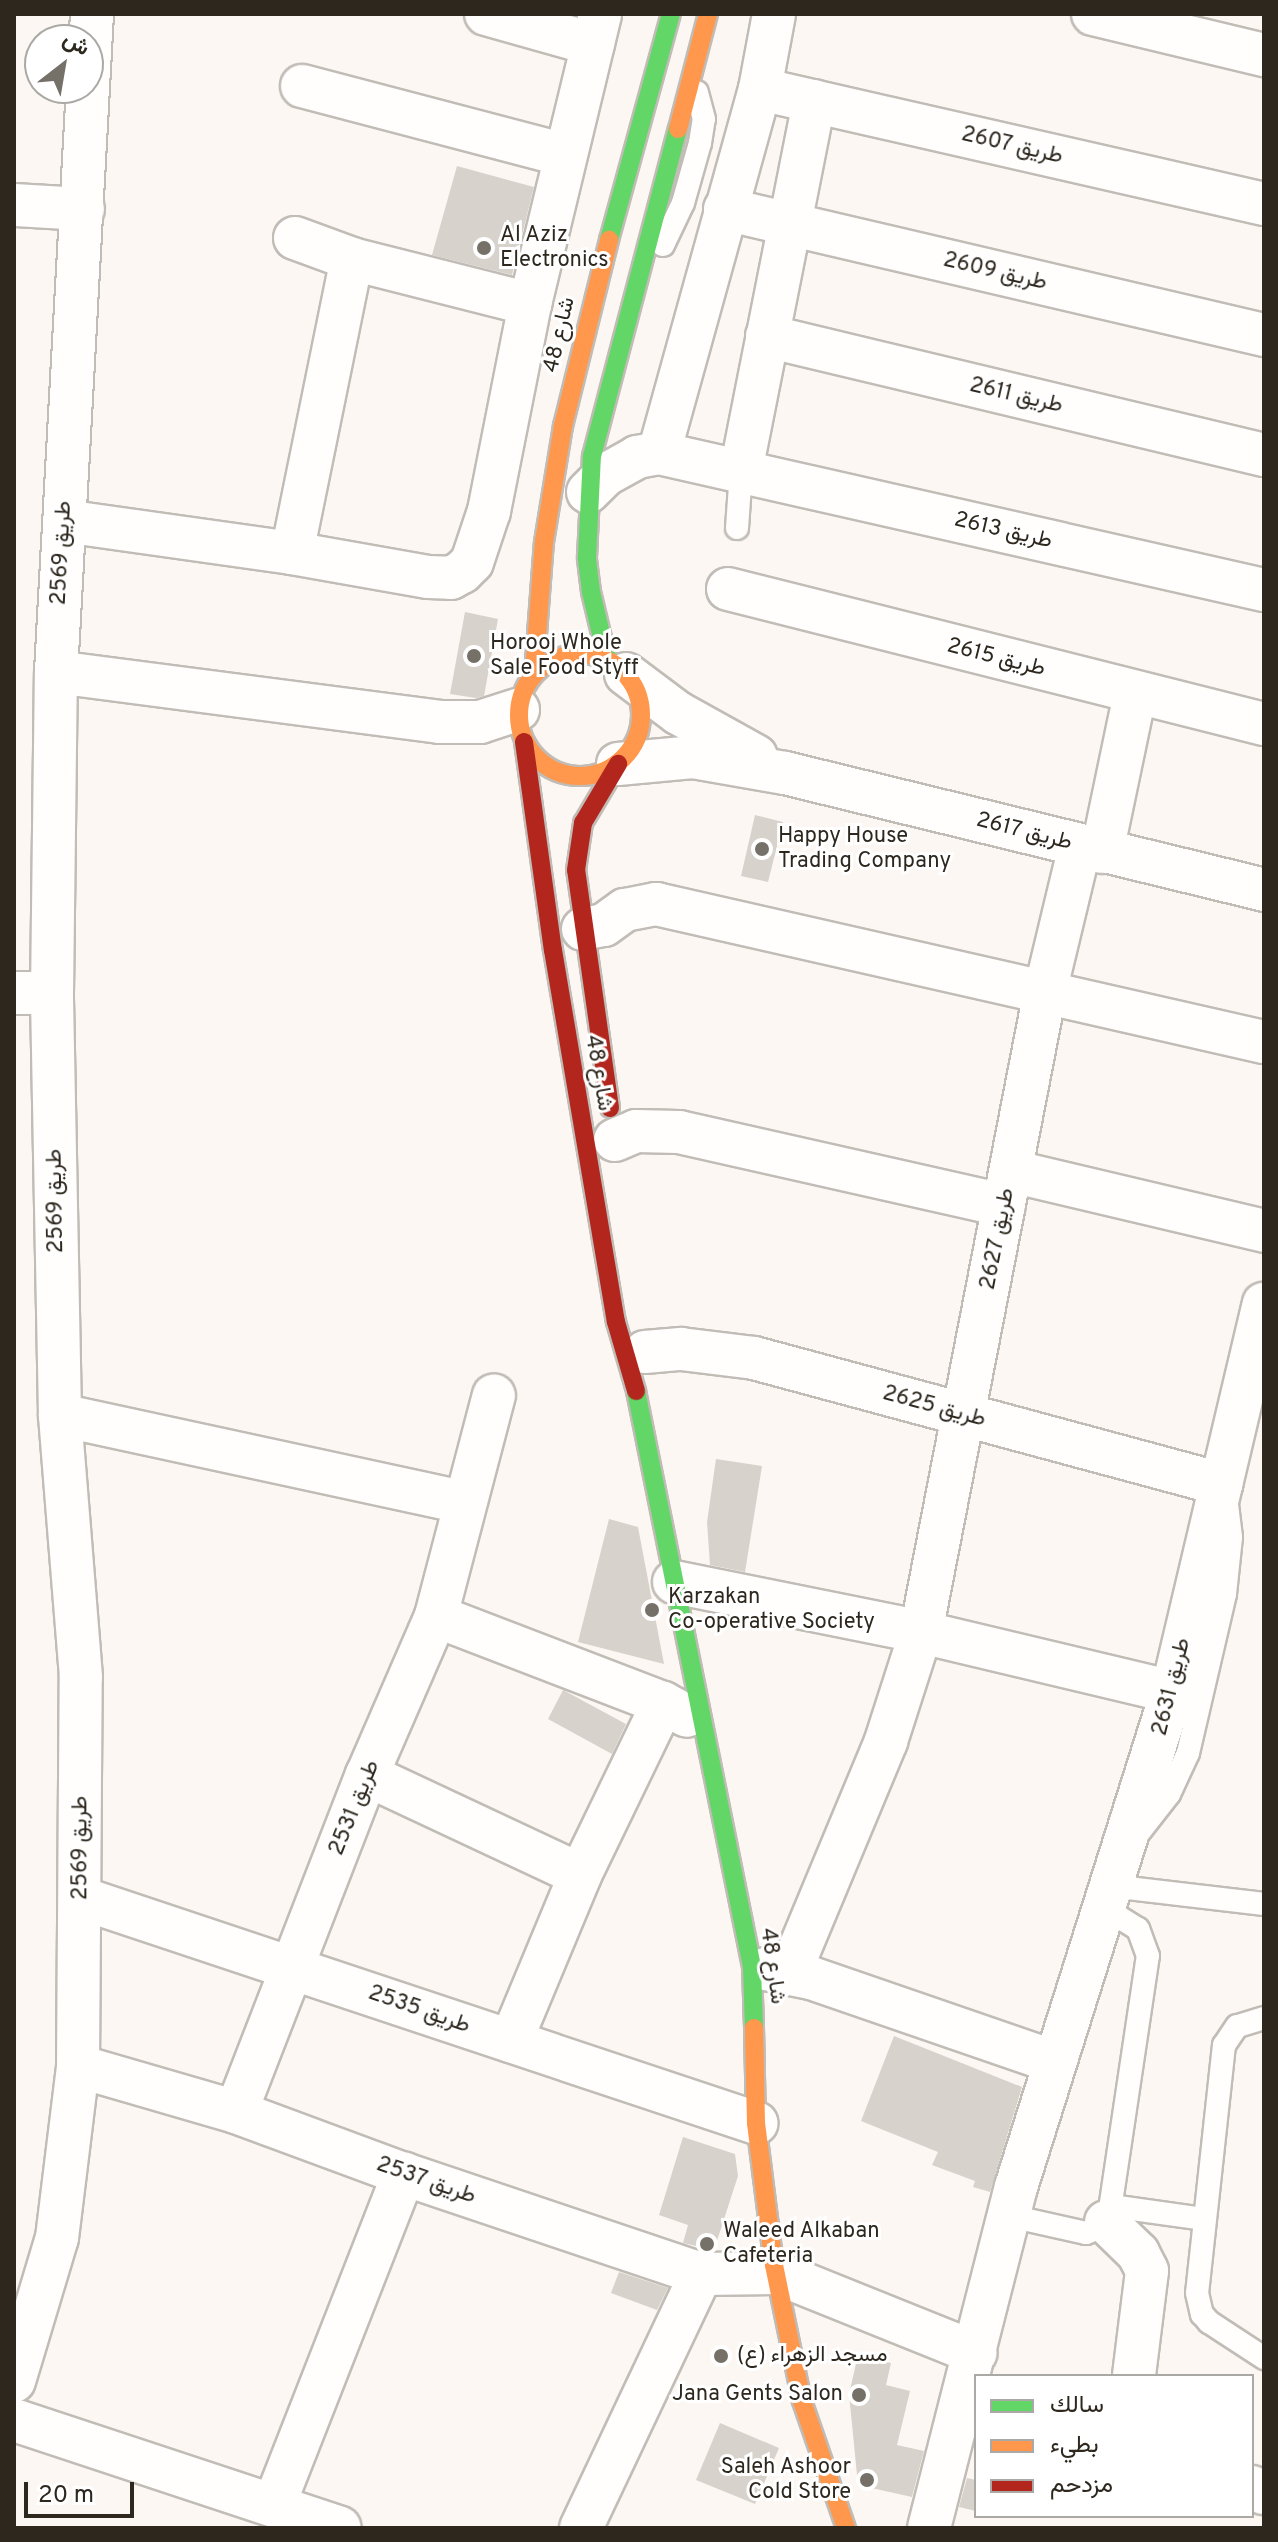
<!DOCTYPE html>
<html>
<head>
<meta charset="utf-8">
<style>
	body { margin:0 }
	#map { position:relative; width:1278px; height:2542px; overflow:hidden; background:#fcf7f2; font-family:Overpass,Vazirmatn,sans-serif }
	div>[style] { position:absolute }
	.building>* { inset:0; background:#d7d2cc }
	.roads { filter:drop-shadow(2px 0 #c1bcb6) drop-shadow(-2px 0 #c1bcb6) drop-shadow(0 2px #c1bcb6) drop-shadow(0 -2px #c1bcb6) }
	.lane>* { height:22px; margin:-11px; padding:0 11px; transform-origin:11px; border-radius:11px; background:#fffefd }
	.street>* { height:42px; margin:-21px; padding:0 21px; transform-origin:21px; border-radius:21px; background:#fffefd }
	.fast>* { height:18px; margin:-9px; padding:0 9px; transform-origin:9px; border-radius:9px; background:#63d668 }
	.slow>* { height:18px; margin:-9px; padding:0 9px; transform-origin:9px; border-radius:9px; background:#ff974d }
	.slow>.ring { margin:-9px; padding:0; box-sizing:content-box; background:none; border:18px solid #ff974d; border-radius:50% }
	.jam>* { height:18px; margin:-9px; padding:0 9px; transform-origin:9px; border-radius:9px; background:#b3261e }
	.dots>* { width:22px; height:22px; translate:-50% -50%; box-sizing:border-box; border:4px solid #fff; border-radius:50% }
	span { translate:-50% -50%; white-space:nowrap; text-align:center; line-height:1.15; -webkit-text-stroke:6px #fff; paint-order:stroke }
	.street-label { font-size:22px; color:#2d271e }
	.poi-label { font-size:22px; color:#2d271e }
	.left { translate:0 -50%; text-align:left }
	.right { translate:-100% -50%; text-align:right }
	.frame { position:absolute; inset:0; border:16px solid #2d271e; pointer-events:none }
	.legend { position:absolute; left:974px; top:2374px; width:280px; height:144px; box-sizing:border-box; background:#fff; border:2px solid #aba9a5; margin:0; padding:10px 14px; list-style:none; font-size:24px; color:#2d271e }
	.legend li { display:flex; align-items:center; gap:16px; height:40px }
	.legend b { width:40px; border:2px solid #aba9a5 }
	.north { position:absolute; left:24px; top:24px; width:80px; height:80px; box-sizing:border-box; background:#fff; border:2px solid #aba9a5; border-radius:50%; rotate:31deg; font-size:22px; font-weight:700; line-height:32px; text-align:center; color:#2d271e }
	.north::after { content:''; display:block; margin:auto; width:28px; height:36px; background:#757068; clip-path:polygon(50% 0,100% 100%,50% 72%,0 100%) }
	.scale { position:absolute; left:24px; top:2482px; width:110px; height:36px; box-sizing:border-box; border:4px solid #2d271e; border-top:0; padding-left:10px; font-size:24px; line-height:28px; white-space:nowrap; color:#2d271e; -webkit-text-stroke:6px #fff; paint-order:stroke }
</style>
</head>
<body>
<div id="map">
	<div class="building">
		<i style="clip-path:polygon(457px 166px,534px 187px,512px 275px,432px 255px)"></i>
		<i style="clip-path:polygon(465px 612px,498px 619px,484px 696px,476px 698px,450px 694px)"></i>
		<i style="clip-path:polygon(755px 815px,783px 822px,768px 882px,741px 876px)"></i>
		<i style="clip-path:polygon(716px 1459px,762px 1466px,745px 1572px,710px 1565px,707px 1522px)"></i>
		<i style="clip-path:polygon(609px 1519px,638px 1527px,664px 1664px,578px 1642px)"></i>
		<i style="clip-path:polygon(563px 1690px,626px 1724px,612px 1754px,548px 1719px)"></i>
		<i style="clip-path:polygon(894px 2036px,1022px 2087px,990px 2192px,973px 2187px,975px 2181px,932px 2165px,938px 2152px,861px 2121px)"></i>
		<i style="clip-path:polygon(683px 2137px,735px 2154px,738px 2176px,714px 2250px,683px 2243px,688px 2225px,659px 2215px)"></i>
		<i style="clip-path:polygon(619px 2272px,668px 2288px,657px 2310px,611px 2293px)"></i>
		<i style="clip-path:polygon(858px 2355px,891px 2363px,886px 2385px,910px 2391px,897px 2445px,924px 2451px,912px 2497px,858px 2485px,849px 2394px)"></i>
		<i style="clip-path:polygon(720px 2423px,779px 2448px,755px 2504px,696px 2480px)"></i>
		<i style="clip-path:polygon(967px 2478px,976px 2480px,976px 2511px,959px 2507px)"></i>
	</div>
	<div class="roads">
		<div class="lane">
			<i style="left:663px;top:245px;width:47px;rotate:-64.5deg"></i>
			<i style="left:683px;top:203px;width:62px;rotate:-74.2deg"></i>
			<i style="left:700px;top:143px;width:24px;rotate:-81deg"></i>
			<i style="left:704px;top:119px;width:28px;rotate:-105deg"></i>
			<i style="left:737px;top:528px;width:57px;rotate:-86deg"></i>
			<i style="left:1137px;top:1835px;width:52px;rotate:-52deg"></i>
			<i style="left:1169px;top:1794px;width:45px;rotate:-65.1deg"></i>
			<i style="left:1188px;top:1753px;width:163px;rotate:-76.9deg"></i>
			<i style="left:1225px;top:1594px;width:57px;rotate:-84deg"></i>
			<i style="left:1231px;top:1537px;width:31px;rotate:-97deg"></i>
			<i style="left:1111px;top:1886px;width:154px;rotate:6.7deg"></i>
			<i style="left:1264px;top:2018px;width:28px;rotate:163deg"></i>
			<i style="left:1237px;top:2026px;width:23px;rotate:124deg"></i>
			<i style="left:1224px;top:2045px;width:249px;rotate:96.2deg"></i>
			<i style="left:1197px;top:2293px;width:22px;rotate:77deg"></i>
			<i style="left:1202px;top:2314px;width:11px;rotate:49deg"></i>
			<i style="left:1209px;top:2322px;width:66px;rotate:33.2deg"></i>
			<i style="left:1111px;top:2206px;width:93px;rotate:8deg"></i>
			<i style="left:1010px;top:2216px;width:78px;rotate:12.6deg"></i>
			<i style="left:1086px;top:2233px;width:16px;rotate:-22deg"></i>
			<i style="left:1101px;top:2227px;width:14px;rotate:-54deg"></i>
			<i style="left:1109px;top:2216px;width:263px;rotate:-81.5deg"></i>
			<i style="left:1148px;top:1956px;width:29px;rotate:-110deg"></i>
			<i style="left:1138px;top:1929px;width:40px;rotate:-148deg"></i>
		</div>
		<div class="street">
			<i style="left:486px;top:14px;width:111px;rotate:15.7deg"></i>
			<i style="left:1093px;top:14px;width:176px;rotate:13.5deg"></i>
			<i style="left:302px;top:86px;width:272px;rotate:14.7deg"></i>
			<i style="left:760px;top:89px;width:517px;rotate:12.85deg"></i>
			<i style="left:14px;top:205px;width:69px;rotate:3.3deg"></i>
			<i style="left:725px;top:209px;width:554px;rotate:13.16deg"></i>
			<i style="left:295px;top:238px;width:61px;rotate:20.2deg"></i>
			<i style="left:352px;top:259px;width:184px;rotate:14.2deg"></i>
			<i style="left:767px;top:336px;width:511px;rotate:13.47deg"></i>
			<i style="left:659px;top:453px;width:378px;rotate:-74.5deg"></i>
			<i style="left:760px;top:89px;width:76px;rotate:-79.4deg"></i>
			<i style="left:741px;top:471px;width:377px;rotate:-78.8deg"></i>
			<i style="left:588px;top:492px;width:24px;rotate:-45deg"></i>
			<i style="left:605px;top:475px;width:37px;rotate:-29deg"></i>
			<i style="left:637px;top:457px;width:22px;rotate:-10deg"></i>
			<i style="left:659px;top:453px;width:620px;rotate:12.76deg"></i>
			<i style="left:64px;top:521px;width:230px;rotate:8deg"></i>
			<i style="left:292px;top:553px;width:138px;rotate:10deg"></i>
			<i style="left:428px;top:577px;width:23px;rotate:2deg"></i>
			<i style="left:451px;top:578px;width:13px;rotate:-29deg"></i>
			<i style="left:462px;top:572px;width:14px;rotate:-45deg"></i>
			<i style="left:472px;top:562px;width:54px;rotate:-71.6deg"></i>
			<i style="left:489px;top:511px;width:211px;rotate:-78.8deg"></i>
			<i style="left:530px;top:304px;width:298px;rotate:-76.4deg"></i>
			<i style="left:292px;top:553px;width:300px;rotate:-78.5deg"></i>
			<i style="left:728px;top:589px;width:553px;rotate:14.14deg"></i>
			<i style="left:56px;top:672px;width:387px;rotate:7.4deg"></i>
			<i style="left:440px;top:722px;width:40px"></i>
			<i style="left:480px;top:722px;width:40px;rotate:-18deg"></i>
			<i style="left:626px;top:674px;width:65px;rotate:36.9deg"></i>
			<i style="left:678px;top:713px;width:89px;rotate:28.9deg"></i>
			<i style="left:618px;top:764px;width:75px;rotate:-5.3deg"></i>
			<i style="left:693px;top:757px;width:93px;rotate:9.9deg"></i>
			<i style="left:785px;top:773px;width:493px;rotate:13.7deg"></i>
			<i style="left:1102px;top:852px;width:161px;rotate:-78.2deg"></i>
			<i style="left:583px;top:929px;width:21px;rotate:-11deg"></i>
			<i style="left:604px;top:925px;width:26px;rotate:-36deg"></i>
			<i style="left:625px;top:910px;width:32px;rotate:-11deg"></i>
			<i style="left:656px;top:904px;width:623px;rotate:12.79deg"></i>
			<i style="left:14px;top:993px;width:38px"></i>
			<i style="left:615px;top:1140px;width:23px;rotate:-23deg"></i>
			<i style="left:636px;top:1131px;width:43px;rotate:1.3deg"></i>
			<i style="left:679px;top:1132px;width:333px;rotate:12.7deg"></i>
			<i style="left:1011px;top:1171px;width:260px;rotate:13.3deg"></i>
			<i style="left:645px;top:1352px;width:36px;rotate:-5deg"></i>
			<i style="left:681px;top:1349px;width:74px;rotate:7deg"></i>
			<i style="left:754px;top:1358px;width:484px;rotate:15.1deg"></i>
			<i style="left:60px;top:1415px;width:413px;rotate:12.2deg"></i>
			<i style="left:674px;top:1582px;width:252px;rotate:11.4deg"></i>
			<i style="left:921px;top:1632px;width:258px;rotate:13.4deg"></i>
			<i style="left:436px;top:1616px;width:243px;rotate:21deg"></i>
			<i style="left:663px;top:1703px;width:27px;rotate:28deg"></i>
			<i style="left:367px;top:1775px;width:235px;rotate:25.1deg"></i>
			<i style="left:81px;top:1898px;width:712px;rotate:18.43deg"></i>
			<i style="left:765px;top:1969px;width:47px;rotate:11.1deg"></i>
			<i style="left:811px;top:1978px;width:258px;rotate:19deg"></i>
			<i style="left:790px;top:1972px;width:250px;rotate:-67.4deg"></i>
			<i style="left:886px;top:1741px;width:114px;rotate:-72.2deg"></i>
			<i style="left:921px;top:1632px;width:652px;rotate:-79.03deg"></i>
			<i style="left:1045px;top:992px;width:150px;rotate:-76.5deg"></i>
			<i style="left:511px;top:2041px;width:180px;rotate:-67.4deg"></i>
			<i style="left:580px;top:1875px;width:191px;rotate:-64.2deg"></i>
			<i style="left:78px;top:2066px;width:165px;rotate:16.2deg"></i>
			<i style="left:236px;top:2112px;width:179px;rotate:20.3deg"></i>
			<i style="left:404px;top:2174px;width:313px;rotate:18.6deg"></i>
			<i style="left:701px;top:2274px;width:76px;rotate:-0.8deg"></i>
			<i style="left:777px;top:2273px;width:214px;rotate:21.9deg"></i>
			<i style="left:236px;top:2112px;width:362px;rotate:-68.8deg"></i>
			<i style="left:367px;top:1775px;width:173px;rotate:-66.5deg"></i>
			<i style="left:436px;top:1616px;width:228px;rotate:-75.3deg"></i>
			<i style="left:1106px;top:2222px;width:45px;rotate:44.1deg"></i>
			<i style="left:1138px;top:2253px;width:20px;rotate:63deg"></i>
			<i style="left:1147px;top:2271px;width:106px;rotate:97.1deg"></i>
			<i style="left:14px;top:2381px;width:149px;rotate:-73.3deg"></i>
			<i style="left:57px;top:2238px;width:173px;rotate:-83deg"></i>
			<i style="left:78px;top:2066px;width:389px;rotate:-89.6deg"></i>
			<i style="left:81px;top:1677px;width:263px;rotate:-94.6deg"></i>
			<i style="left:60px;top:1415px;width:422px;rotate:-91.1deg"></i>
			<i style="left:52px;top:993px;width:321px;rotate:-89.3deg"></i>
			<i style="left:56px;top:672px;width:659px;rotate:-86.87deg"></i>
			<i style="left:14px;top:2420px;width:343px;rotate:18.3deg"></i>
			<i style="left:1252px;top:2487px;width:13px;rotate:27deg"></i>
			<i style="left:274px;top:2505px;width:356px;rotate:-68.6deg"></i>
			<i style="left:581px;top:2528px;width:281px;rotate:-64.7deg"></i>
			<i style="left:929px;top:2528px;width:352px;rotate:-75.7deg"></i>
			<i style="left:1016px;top:2187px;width:519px;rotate:-72.51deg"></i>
			<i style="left:1172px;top:1692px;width:399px;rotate:-76.7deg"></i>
		</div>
		<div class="fast">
			<i style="left:609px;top:240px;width:234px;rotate:-74.7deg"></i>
			<i style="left:607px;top:659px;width:69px;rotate:-103.4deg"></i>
			<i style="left:591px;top:592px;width:35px;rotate:-97deg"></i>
			<i style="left:587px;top:557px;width:101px;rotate:-87.2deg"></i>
			<i style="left:592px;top:456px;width:338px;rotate:-75.3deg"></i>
			<i style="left:636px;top:1391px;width:588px;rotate:78.61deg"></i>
			<i style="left:752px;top:1967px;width:61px;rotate:88.1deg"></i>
		</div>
		<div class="slow">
			<i style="left:678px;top:129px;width:119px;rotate:-75.4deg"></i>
			<i class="ring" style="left:519px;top:654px;width:104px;height:104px"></i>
			<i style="left:534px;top:674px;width:132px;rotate:-85.7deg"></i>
			<i style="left:544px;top:542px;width:118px;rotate:-80.7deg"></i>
			<i style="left:563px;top:426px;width:192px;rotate:-76.1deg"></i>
			<i style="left:754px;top:2028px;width:95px;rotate:88.8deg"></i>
			<i style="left:756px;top:2123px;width:143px;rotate:82.8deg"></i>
			<i style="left:774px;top:2265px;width:139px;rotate:78.4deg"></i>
			<i style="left:802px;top:2401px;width:134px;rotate:70.9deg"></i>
		</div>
		<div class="jam">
			<i style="left:524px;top:742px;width:210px;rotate:82.1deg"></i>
			<i style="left:553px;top:950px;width:377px;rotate:80.4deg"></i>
			<i style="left:616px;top:1322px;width:72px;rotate:73.8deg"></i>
			<i style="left:610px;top:1108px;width:240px;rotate:-98.1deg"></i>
			<i style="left:576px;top:870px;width:48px;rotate:-81.5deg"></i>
			<i style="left:583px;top:823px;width:69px;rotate:-59.3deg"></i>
		</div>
	</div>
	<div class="dots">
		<i style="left:484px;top:248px;background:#757068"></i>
		<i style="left:474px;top:656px;background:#757068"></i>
		<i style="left:762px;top:849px;background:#757068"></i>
		<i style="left:652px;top:1610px;background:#757068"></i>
		<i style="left:707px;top:2244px;background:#757068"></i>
		<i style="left:721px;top:2356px;background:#757068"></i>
		<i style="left:859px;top:2395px;background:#757068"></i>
		<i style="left:867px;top:2480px;background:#757068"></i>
	</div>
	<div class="street-label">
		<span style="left:1012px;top:146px;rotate:13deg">طريق 2607</span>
		<span style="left:995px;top:272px;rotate:13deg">طريق 2609</span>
		<span style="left:560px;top:335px;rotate:-77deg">شارع 48</span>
		<span style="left:1016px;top:396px;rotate:13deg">طريق 2611</span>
		<span style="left:1003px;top:531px;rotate:13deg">طريق 2613</span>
		<span style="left:62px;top:553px;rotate:-87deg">طريق 2569</span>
		<span style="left:996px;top:658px;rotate:14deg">طريق 2615</span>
		<span style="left:1024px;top:832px;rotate:14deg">طريق 2617</span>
		<span style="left:598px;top:1073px;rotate:80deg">شارع 48</span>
		<span style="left:56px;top:1201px;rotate:-91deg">طريق 2569</span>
		<span style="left:998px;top:1239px;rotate:-79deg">طريق 2627</span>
		<span style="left:934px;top:1407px;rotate:15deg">طريق 2625</span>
		<span style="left:1172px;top:1687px;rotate:-76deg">طريق 2631</span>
		<span style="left:355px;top:1808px;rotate:-68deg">طريق 2531</span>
		<span style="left:81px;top:1848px;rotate:-90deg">طريق 2569</span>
		<span style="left:772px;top:1966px;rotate:82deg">شارع 48</span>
		<span style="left:419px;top:2010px;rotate:19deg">طريق 2535</span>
		<span style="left:426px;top:2181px;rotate:19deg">طريق 2537</span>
	</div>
	<div class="poi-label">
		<span class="left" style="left:500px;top:248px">Al Aziz<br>Electronics</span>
		<span class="left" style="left:490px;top:656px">Horooj Whole<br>Sale Food Styff</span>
		<span class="left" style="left:778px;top:849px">Happy House<br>Trading Company</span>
		<span class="left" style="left:668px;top:1610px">Karzakan<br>Co-operative Society</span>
		<span class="left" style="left:723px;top:2244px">Waleed Alkaban<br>Cafeteria</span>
		<span class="left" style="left:737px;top:2356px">مسجد الزهراء (ع)</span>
		<span class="right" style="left:843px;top:2395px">Jana Gents Salon</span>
		<span class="right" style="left:851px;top:2480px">Saleh Ashoor<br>Cold Store</span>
	</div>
	<div class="frame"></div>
	<ul class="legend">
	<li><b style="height:10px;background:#63d668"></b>سالك</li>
	<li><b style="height:10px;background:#ff974d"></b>بطيء</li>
	<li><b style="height:10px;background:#b3261e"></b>مزدحم</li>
	</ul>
	<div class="north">ش</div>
	<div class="scale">20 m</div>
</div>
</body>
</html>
